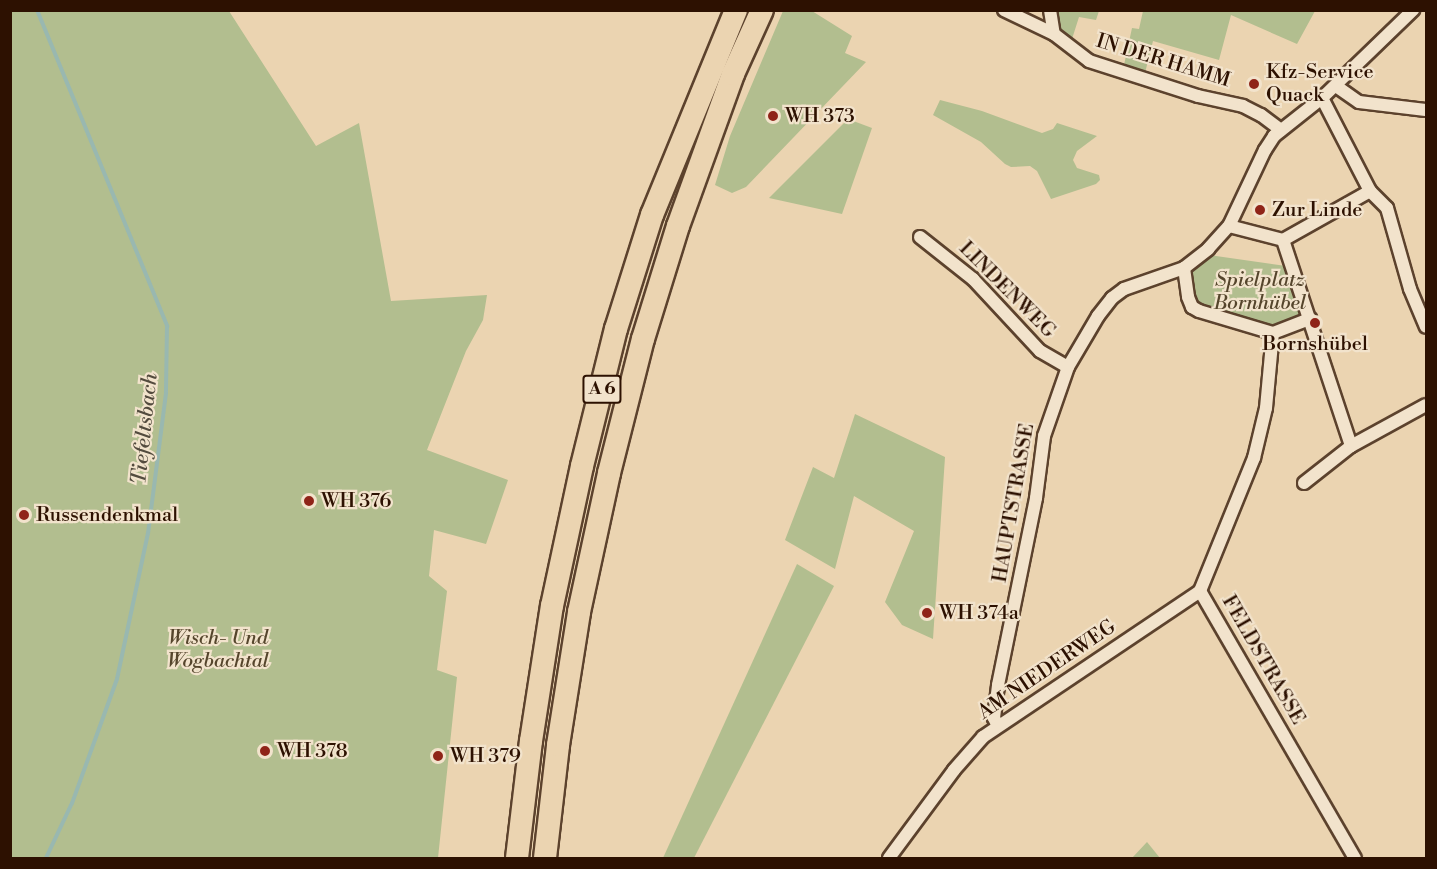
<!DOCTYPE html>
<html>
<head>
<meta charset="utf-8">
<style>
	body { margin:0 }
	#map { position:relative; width:1437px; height:869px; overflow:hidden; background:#ebd4b1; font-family:"Libre Bodoni",serif }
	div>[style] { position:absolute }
	.green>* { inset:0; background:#b2be8f }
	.stream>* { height:4px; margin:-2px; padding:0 2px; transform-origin:2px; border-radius:2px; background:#99b8b0 }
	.roads { filter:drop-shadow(2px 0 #5c422d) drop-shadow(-2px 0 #5c422d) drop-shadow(0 2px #5c422d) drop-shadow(0 -2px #5c422d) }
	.minor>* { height:12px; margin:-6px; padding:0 6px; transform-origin:6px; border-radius:6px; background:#f2e3cc }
	.motorway>* { height:22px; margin:-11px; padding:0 11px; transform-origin:11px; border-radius:11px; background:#ebd4b1 }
	.dots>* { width:16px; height:16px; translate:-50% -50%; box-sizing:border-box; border:3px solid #f2e3cc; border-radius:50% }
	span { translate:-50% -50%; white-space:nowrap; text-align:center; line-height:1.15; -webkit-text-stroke:4.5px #f2e3cc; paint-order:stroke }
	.shield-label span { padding:2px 4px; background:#f2e3cc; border:2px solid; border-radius:4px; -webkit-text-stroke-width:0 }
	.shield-label { font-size:18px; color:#2d1101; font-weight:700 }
	.street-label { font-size:20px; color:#2d1101 }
	.poi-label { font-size:20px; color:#2d1101 }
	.left { translate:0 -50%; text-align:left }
	.park-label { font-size:20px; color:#55452c; font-style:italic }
	.water-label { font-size:21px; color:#534b3e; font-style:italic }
	.frame { position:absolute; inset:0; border:12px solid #2d1101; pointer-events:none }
</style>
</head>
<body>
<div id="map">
	<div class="green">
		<i style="clip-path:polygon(10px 11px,229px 11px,316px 146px,359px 123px,391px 301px,487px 295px,483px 320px,466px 351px,427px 450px,508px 480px,486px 544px,434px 530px,429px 576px,447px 591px,437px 670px,457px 677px,438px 858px,11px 858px)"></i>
		<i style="clip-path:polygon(783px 11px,812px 11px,852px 36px,845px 53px,866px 62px,746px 187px,732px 193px,715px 185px,730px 136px)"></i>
		<i style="clip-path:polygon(1099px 11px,1096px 20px,1079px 17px,1072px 39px,1060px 28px,1055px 12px)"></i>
		<i style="clip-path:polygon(1143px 11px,1143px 10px,1315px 11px,1297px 44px,1231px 15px,1219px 60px,1153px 41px,1145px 73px,1124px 65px,1132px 28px,1139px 29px)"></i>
		<i style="clip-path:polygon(940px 100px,982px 111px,1042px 133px,1053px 129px,1057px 123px,1097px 136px,1077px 151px,1073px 160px,1077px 168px,1099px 175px,1100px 180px,1096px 184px,1051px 199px,1037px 171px,1030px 166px,1011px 167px,1005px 164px,981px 142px,933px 115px)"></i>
		<i style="clip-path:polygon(848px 119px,872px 128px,842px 214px,769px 198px)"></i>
		<i style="clip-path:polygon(1209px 255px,1286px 266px,1304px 317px,1273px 328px,1194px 305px,1188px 271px)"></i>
		<i style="clip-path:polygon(855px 414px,945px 457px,933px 639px,902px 625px,885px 602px,914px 531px,854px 496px,835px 569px,785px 540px,813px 467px,834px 478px)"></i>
		<i style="clip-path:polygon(797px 564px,834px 586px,694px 858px,663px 858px)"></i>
		<i style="clip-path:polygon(1147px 842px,1160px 858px,1132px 858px)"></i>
	</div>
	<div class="stream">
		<i style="left:37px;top:10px;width:342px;rotate:67.6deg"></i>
		<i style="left:167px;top:326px;width:67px;rotate:90.9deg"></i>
		<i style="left:166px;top:393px;width:141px;rotate:97.3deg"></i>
		<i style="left:148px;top:533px;width:149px;rotate:102deg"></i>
		<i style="left:117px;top:679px;width:132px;rotate:109.9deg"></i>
		<i style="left:72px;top:803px;width:61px;rotate:115.3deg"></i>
	</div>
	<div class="roads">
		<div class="minor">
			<i style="left:1004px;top:10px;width:55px;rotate:25.6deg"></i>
			<i style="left:1054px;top:34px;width:44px;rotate:37.6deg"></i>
			<i style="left:1089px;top:61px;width:114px;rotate:17.8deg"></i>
			<i style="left:1198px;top:96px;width:46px;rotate:12.5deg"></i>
			<i style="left:1243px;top:106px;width:20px;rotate:27deg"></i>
			<i style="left:1261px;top:115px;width:25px;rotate:37deg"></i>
			<i style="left:1050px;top:10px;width:24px;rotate:81deg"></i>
			<i style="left:1336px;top:86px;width:28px;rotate:35deg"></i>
			<i style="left:1359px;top:102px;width:67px;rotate:6.8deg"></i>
			<i style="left:1322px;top:98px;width:105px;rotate:62.7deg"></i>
			<i style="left:1370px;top:191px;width:24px;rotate:45deg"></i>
			<i style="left:1387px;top:208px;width:84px;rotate:74.1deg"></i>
			<i style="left:1410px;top:289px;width:41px;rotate:67.2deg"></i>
			<i style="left:1229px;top:226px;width:56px;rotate:14.5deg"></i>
			<i style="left:1283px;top:240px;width:100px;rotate:-29.4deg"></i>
			<i style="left:920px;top:237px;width:68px;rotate:38.4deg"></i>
			<i style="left:973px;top:279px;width:98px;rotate:47.1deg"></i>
			<i style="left:1040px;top:351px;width:32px;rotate:30deg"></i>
			<i style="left:1283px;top:240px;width:217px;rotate:71.7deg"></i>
			<i style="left:1184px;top:268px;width:29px;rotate:82deg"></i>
			<i style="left:1188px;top:297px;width:11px;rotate:68deg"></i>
			<i style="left:1192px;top:307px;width:8px;rotate:30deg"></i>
			<i style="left:1199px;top:311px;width:77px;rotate:16.6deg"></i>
			<i style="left:1273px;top:333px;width:40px;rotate:-21deg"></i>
			<i style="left:1304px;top:483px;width:60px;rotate:-38.2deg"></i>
			<i style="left:1351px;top:446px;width:85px;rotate:-28.7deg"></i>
			<i style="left:1200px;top:591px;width:309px;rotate:59.9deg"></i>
			<i style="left:1200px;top:591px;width:144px;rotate:-67.9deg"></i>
			<i style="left:1254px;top:458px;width:51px;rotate:-76.5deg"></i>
			<i style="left:1266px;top:408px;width:75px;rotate:-84.7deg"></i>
			<i style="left:998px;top:726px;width:9px;rotate:-117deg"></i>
			<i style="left:994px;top:718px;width:33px;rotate:-83deg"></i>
			<i style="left:998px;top:685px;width:191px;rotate:-78.5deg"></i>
			<i style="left:1036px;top:498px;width:63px;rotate:-82.6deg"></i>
			<i style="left:1044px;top:436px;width:73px;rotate:-70.8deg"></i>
			<i style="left:1068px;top:367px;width:59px;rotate:-59.5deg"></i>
			<i style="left:1098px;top:316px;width:23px;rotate:-52deg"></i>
			<i style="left:1112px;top:298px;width:15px;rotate:-37deg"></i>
			<i style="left:1124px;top:289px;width:64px;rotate:-19.3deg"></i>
			<i style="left:1184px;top:268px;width:31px;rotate:-38deg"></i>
			<i style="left:1208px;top:249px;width:31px;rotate:-48deg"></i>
			<i style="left:1229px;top:226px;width:84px;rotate:-64.7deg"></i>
			<i style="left:1265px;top:150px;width:17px;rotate:-57deg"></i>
			<i style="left:1274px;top:136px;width:61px;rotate:-38.4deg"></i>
			<i style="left:1322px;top:98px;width:127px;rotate:-44deg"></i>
			<i style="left:889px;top:858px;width:109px;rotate:-53.5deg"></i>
			<i style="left:954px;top:770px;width:44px;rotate:-48.7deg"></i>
			<i style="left:983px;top:737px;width:262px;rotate:-33.9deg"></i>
		</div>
		<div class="motorway">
			<i style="left:517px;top:858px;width:118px;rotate:-83.2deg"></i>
			<i style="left:531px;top:741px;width:137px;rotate:-81.2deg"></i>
			<i style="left:552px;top:606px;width:143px;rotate:-77.9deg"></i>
			<i style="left:582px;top:466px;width:141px;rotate:-76.1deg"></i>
			<i style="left:616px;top:329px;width:120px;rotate:-72.5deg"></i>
			<i style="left:652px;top:215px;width:222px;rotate:-67.7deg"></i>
			<i style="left:545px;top:858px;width:114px;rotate:-83.4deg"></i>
			<i style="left:558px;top:745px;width:135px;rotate:-81deg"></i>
			<i style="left:579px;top:612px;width:142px;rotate:-77.8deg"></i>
			<i style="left:609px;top:473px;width:138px;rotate:-75.8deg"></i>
			<i style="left:643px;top:339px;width:118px;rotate:-72.8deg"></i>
			<i style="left:678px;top:226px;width:162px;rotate:-70.1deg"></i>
			<i style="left:733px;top:74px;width:70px;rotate:-65.6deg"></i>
		</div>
	</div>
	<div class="dots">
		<i style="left:1254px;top:84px;background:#8f2418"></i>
		<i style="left:773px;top:116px;background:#8f2418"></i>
		<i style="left:1260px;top:210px;background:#8f2418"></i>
		<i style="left:1315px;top:323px;background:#8f2418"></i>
		<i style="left:309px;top:501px;background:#8f2418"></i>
		<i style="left:24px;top:515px;background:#8f2418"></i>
		<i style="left:927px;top:613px;background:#8f2418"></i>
		<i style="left:265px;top:751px;background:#8f2418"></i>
		<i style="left:438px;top:756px;background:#8f2418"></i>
	</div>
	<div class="shield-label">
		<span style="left:602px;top:389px">A 6</span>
	</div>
	<div class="street-label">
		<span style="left:1163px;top:61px;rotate:17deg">IN DER HAMM</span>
		<span style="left:1007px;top:290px;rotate:45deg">LINDENWEG</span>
		<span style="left:1014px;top:503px;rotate:-80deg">HAUPTSTRASSE</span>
		<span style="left:1263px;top:660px;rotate:60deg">FELDSTRASSE</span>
		<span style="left:1047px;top:670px;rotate:-34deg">AM NIEDERWEG</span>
	</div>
	<div class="poi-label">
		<span class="left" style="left:1266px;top:84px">Kfz-Service<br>Quack</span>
		<span class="left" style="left:785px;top:116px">WH 373</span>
		<span class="left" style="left:1272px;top:210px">Zur Linde</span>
		<span style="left:1315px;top:344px">Bornshübel</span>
		<span class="left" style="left:321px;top:501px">WH 376</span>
		<span class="left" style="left:36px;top:515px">Russendenkmal</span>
		<span class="left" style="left:939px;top:613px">WH 374a</span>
		<span class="left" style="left:277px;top:751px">WH 378</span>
		<span class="left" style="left:450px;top:756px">WH 379</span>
	</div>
	<div class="park-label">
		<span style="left:1260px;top:292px">Spielplatz<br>Bornhübel</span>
		<span style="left:218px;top:650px">Wisch- Und<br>Wogbachtal</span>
	</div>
	<div class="water-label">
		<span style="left:145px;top:429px;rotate:-84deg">Tiefeltsbach</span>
	</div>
	<div class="frame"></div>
</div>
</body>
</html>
